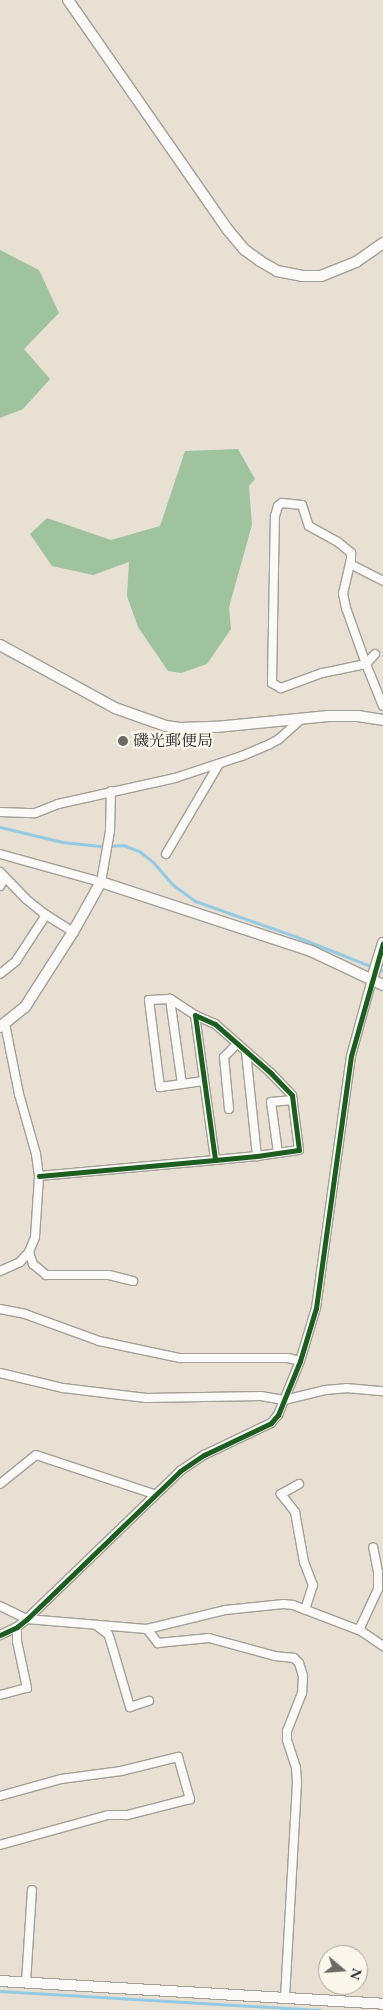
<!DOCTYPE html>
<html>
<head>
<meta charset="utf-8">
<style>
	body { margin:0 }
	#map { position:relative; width:383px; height:2010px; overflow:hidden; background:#e8e0d2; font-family:"EB Garamond","Noto Serif JP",serif }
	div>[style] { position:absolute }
	.forest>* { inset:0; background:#9fc39e }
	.stream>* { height:3px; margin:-1.5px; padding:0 1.5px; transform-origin:1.5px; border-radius:1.5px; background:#95cae4 }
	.roads { filter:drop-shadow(1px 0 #a49f97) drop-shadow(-1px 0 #a49f97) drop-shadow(0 1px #a49f97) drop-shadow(0 -1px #a49f97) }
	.minor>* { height:8px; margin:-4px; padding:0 4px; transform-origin:4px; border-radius:4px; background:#fcfaf8 }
	.tertiary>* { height:10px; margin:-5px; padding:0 5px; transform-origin:5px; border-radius:5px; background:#fcfaf8 }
	.cycleway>* { height:5px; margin:-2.5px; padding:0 2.5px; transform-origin:2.5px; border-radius:2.5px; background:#1b5e20 }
	.dots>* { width:14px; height:14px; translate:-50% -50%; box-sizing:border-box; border:2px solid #fbf7ec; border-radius:50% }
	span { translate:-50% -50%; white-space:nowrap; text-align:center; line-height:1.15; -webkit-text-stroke:4.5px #fbf7ec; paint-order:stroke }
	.poi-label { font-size:16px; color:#2b2b2b }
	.left { translate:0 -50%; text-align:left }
	.north { position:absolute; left:318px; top:1945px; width:50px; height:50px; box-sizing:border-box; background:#fbf7ec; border:1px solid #a8a59f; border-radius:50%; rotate:108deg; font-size:14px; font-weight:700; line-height:20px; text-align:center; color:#2b2b2b }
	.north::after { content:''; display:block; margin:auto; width:18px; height:22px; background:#6d6a65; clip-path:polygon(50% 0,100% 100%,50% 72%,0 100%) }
</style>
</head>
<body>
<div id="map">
	<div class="forest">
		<i style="clip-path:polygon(0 250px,39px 270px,59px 313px,24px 349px,50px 379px,23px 409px,0 418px)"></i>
		<i style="clip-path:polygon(238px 449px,255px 479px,249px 486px,252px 525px,229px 607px,231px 629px,207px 664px,181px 673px,168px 671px,138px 627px,127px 596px,129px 562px,93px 575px,52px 566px,30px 534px,47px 518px,111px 540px,160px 526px,185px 451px)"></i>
	</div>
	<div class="stream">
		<i style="left:0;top:827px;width:64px;rotate:13.6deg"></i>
		<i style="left:62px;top:842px;width:38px;rotate:6deg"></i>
		<i style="left:100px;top:846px;width:23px;rotate:-2deg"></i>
		<i style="left:123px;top:845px;width:17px;rotate:21deg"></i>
		<i style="left:139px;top:851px;width:18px;rotate:38deg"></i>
		<i style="left:153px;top:862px;width:30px;rotate:49deg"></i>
		<i style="left:173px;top:885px;width:27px;rotate:36deg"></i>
		<i style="left:195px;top:901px;width:108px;rotate:19.4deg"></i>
		<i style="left:297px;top:937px;width:92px;rotate:21.6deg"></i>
		<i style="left:0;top:1991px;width:321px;rotate:3.4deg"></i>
	</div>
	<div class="roads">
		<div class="minor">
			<i style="left:350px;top:564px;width:37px;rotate:27deg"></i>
			<i style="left:375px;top:654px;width:13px;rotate:132deg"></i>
			<i style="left:366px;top:664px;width:45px;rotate:168.4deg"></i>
			<i style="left:322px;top:673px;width:44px;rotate:159.9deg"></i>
			<i style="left:281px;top:688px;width:10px;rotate:-151deg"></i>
			<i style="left:272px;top:683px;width:167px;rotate:-89deg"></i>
			<i style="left:275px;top:516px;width:10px;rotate:-73deg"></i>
			<i style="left:278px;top:506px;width:5px;rotate:-37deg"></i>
			<i style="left:282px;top:503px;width:20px;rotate:6deg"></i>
			<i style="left:302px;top:505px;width:22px;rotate:72deg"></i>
			<i style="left:309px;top:526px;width:33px;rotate:29deg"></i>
			<i style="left:338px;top:542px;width:17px;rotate:40deg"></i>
			<i style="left:351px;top:553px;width:6px;rotate:90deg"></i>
			<i style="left:351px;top:559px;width:35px;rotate:103deg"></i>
			<i style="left:343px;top:593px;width:15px;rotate:79deg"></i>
			<i style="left:346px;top:608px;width:59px;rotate:70.3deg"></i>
			<i style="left:366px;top:664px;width:45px;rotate:68deg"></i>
			<i style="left:0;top:812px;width:35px;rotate:2deg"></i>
			<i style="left:35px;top:813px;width:25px;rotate:-21deg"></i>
			<i style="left:58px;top:804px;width:120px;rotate:-12.5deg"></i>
			<i style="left:175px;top:778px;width:71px;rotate:-18.2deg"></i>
			<i style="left:242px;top:756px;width:30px;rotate:-23deg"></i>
			<i style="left:270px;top:744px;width:10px;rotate:-29deg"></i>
			<i style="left:279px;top:739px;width:30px;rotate:-42deg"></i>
			<i style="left:0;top:854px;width:105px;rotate:15.5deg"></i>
			<i style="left:101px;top:882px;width:52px;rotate:-80deg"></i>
			<i style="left:110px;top:831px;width:40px;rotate:-88.6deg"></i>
			<i style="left:166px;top:854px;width:104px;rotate:-59.5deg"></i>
			<i style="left:0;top:872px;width:37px;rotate:46deg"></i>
			<i style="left:26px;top:899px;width:22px;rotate:39deg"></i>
			<i style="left:43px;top:913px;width:36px;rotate:32deg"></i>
			<i style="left:0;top:886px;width:10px;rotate:-61deg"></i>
			<i style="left:0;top:974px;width:21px;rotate:-39deg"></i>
			<i style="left:16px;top:961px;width:55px;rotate:-56.9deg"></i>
			<i style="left:170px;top:999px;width:86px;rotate:82deg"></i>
			<i style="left:195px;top:1015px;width:30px;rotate:-147deg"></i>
			<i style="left:170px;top:999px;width:21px;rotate:177deg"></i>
			<i style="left:149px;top:1000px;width:88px;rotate:82.8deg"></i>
			<i style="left:160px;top:1087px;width:44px;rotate:-7.8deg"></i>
			<i style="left:246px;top:1052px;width:105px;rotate:84deg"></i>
			<i style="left:229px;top:1109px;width:52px;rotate:-95.5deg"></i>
			<i style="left:224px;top:1057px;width:18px;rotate:-45deg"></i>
			<i style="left:278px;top:1153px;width:51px;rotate:-97.8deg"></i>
			<i style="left:271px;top:1102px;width:22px;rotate:-5deg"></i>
			<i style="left:39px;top:1176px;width:177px;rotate:-5.2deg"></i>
			<i style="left:215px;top:1160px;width:42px;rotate:-5.4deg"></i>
			<i style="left:257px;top:1156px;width:42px;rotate:-8.1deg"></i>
			<i style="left:299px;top:1150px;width:55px;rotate:-97.3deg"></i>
			<i style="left:292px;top:1095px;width:29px;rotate:-134deg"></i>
			<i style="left:272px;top:1074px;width:76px;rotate:-138.7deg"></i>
			<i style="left:215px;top:1024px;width:22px;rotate:-156deg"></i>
			<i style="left:195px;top:1015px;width:146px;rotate:82.1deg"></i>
			<i style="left:29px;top:1252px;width:13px;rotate:72deg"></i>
			<i style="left:33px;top:1264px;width:17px;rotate:40deg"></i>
			<i style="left:46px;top:1275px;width:63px"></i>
			<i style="left:109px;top:1275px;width:25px;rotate:14deg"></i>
			<i style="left:0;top:1271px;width:22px;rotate:-24deg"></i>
			<i style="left:20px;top:1262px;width:13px;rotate:-48deg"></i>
			<i style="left:29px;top:1252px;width:16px;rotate:-68deg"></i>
			<i style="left:35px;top:1237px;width:61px;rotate:-86.2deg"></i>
			<i style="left:39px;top:1176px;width:22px;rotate:-98deg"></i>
			<i style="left:36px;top:1154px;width:62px;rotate:-105.8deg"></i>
			<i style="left:19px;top:1094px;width:71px;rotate:-101.3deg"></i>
			<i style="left:0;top:1309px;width:25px;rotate:11deg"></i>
			<i style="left:25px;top:1314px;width:79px;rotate:20deg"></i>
			<i style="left:99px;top:1341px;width:83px;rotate:11.9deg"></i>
			<i style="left:180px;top:1358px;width:108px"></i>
			<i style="left:288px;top:1358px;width:12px;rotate:14deg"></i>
			<i style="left:0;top:1373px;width:65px;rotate:13.4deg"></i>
			<i style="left:63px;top:1388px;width:84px;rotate:6.9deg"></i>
			<i style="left:146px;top:1398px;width:115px;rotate:-1deg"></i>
			<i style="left:261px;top:1396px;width:23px;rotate:10deg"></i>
			<i style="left:284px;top:1400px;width:42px;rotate:-13.7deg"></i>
			<i style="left:325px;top:1390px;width:21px;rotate:-5deg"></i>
			<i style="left:346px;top:1388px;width:37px;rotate:5deg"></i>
			<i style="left:0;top:1484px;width:46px;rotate:-38.9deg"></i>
			<i style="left:36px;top:1455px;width:124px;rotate:18.3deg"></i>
			<i style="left:299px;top:1484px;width:21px;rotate:151deg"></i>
			<i style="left:281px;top:1494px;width:23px;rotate:52deg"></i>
			<i style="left:295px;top:1512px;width:51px;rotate:79.8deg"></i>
			<i style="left:304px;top:1562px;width:25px;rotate:69deg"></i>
			<i style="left:313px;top:1585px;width:26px;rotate:108deg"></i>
			<i style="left:0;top:1606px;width:30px;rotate:26deg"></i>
			<i style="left:27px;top:1619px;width:120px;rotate:4.8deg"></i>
			<i style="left:147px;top:1629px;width:80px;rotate:-13.7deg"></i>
			<i style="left:225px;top:1610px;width:59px;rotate:-5.8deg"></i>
			<i style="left:284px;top:1604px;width:9px;rotate:6deg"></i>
			<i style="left:293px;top:1605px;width:73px;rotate:20.9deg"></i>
			<i style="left:361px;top:1631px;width:27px;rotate:34deg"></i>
			<i style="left:96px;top:1625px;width:15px;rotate:37deg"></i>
			<i style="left:108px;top:1634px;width:5px;rotate:68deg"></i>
			<i style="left:110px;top:1639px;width:71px;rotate:73.6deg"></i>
			<i style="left:130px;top:1707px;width:20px;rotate:-18deg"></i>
			<i style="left:147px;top:1629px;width:18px;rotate:52deg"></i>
			<i style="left:158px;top:1643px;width:51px;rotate:-5.6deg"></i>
			<i style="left:209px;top:1638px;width:68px;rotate:15.3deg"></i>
			<i style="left:275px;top:1656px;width:19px;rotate:6deg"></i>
			<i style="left:294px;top:1658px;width:7px;rotate:45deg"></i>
			<i style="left:299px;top:1663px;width:14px;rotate:73deg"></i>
			<i style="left:303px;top:1676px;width:17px;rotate:93deg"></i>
			<i style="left:302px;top:1693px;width:41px;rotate:111.5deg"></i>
			<i style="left:287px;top:1731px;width:9px;rotate:90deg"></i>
			<i style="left:287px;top:1740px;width:29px;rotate:72deg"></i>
			<i style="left:296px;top:1768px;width:15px;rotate:86deg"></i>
			<i style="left:297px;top:1783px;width:215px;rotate:93.2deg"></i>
			<i style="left:359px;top:1630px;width:45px;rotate:-65.1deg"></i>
			<i style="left:378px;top:1589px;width:17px;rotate:-90deg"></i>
			<i style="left:378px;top:1572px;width:25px;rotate:-101deg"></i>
			<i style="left:0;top:1635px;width:19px;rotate:-25deg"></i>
			<i style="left:17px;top:1627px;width:13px;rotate:-39deg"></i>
			<i style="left:27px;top:1619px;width:213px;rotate:-44deg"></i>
			<i style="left:180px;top:1471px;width:29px;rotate:-34deg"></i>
			<i style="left:204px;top:1455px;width:74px;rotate:-25.5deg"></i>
			<i style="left:271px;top:1423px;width:11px;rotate:-49deg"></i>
			<i style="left:278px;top:1415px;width:58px;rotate:-67.8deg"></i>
			<i style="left:300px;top:1361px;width:55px;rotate:-73.2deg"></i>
			<i style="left:316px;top:1308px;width:254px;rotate:-82.1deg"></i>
			<i style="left:351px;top:1056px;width:80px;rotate:-74.7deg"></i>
			<i style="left:0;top:1695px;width:28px;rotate:-15deg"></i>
			<i style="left:27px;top:1688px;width:48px;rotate:-102deg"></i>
			<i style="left:17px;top:1641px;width:14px;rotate:-90deg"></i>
			<i style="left:0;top:1796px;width:63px;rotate:-15.6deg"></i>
			<i style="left:61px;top:1779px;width:61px;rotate:-7.6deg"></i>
			<i style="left:121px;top:1771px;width:59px;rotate:-13.8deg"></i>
			<i style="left:178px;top:1757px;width:44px;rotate:74.1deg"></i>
			<i style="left:190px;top:1799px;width:65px;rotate:165.7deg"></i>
			<i style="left:127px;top:1815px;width:19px;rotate:180deg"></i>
			<i style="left:108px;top:1815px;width:112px;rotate:164.5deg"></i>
			<i style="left:26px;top:1982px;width:92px;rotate:-86.3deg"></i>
		</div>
		<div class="tertiary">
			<i style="left:68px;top:0;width:280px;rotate:55.2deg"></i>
			<i style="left:228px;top:230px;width:26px;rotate:50deg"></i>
			<i style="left:245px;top:250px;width:19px;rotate:36deg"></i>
			<i style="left:260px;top:261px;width:20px;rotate:30deg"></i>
			<i style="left:277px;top:271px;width:25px;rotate:11deg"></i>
			<i style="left:302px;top:276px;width:19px"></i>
			<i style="left:321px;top:276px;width:38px;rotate:-22deg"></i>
			<i style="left:356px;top:262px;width:33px;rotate:-35deg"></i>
			<i style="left:0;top:645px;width:131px;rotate:28.7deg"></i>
			<i style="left:115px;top:708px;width:54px;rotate:19.4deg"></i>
			<i style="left:166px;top:726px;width:14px;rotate:8deg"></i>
			<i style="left:180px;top:728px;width:36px;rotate:-2deg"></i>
			<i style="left:216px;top:727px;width:113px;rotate:-5.6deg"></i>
			<i style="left:328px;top:716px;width:30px"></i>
			<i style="left:358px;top:716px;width:25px;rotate:9deg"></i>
			<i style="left:372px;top:979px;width:38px;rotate:-73deg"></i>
			<i style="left:0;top:1027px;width:32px;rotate:-39deg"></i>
			<i style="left:25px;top:1007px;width:89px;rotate:-57.4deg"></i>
			<i style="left:73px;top:932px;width:57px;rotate:-60.8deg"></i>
			<i style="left:101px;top:882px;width:221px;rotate:18.2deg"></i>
			<i style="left:311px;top:951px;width:80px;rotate:25.3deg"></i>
			<i style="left:0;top:1981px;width:384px;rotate:3.4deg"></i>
		</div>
	</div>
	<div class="cycleway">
		<i style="left:39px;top:1176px;width:177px;rotate:-5.2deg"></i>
		<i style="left:215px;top:1160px;width:42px;rotate:-5.4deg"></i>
		<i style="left:257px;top:1156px;width:42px;rotate:-8.1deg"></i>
		<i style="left:299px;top:1150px;width:55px;rotate:-97.3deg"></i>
		<i style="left:292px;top:1095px;width:29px;rotate:-134deg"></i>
		<i style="left:272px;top:1074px;width:76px;rotate:-138.7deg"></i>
		<i style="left:215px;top:1024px;width:22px;rotate:-156deg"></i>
		<i style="left:195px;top:1015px;width:146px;rotate:82.1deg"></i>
		<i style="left:0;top:1635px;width:19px;rotate:-25deg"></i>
		<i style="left:17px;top:1627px;width:13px;rotate:-39deg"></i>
		<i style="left:27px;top:1619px;width:213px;rotate:-44deg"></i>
		<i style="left:180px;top:1471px;width:29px;rotate:-34deg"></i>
		<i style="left:204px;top:1455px;width:74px;rotate:-25.5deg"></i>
		<i style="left:271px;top:1423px;width:11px;rotate:-49deg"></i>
		<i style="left:278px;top:1415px;width:58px;rotate:-67.8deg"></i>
		<i style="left:300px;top:1361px;width:55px;rotate:-73.2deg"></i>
		<i style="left:316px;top:1308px;width:254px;rotate:-82.1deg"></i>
		<i style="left:351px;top:1056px;width:117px;rotate:-74.2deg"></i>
	</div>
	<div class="dots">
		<i style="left:123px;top:741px;background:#6d6a65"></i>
	</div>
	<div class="poi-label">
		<span class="left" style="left:133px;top:741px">磯光郵便局</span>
	</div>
	<div class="north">N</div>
</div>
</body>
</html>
